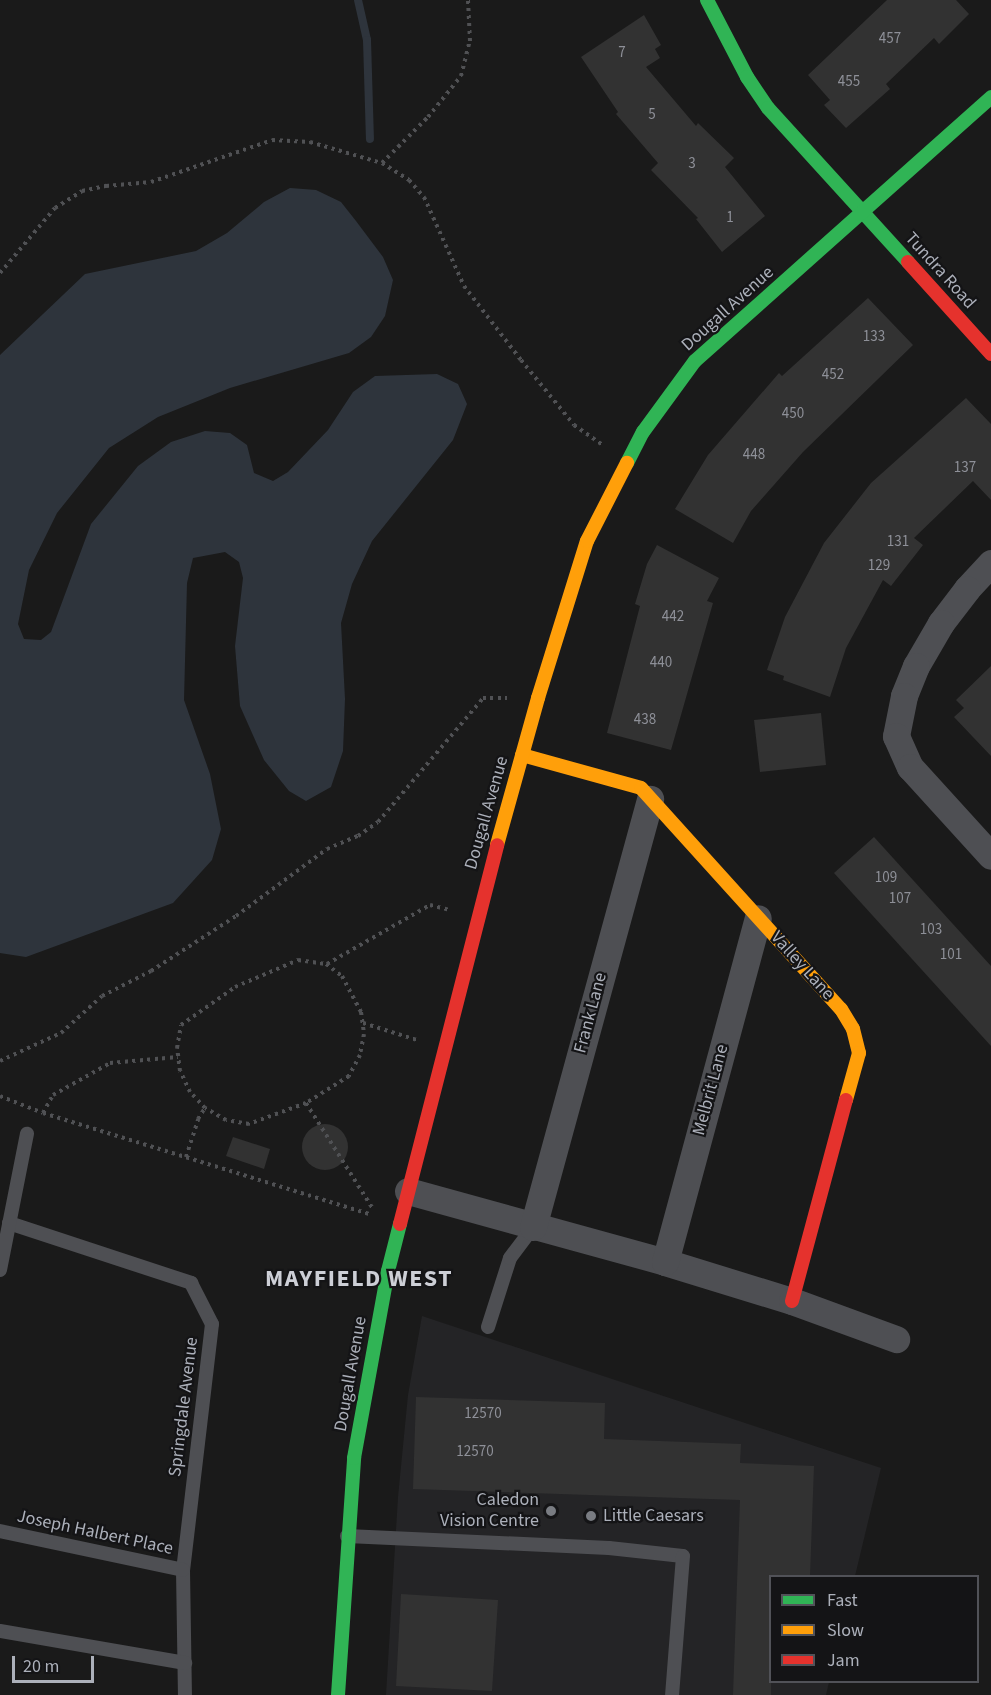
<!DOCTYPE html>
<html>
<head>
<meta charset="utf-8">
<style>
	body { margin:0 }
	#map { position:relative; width:991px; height:1695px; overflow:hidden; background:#1a1a1a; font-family:"Source Sans 3",sans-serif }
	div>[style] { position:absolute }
	.built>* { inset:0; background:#242426 }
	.water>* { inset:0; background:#2e343c }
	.stream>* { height:8px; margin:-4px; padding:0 4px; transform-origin:4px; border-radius:4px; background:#2e343c }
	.building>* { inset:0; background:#323232 }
	.round { border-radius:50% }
	.path>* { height:4px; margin-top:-2px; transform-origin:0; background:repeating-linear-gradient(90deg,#505154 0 3px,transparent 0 7.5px) }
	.lane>* { height:14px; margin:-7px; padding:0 7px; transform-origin:7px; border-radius:7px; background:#4e4f53 }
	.street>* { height:27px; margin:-13.5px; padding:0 13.5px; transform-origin:13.5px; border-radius:13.5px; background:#4e4f53 }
	.fast>* { height:14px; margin:-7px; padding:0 7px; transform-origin:7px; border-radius:7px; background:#30b455 }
	.slow>* { height:14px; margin:-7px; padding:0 7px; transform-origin:7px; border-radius:7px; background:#ff9f0a }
	.jam>* { height:14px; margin:-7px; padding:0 7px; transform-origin:7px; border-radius:7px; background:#e5322d }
	.dots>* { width:16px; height:16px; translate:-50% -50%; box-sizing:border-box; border:3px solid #141416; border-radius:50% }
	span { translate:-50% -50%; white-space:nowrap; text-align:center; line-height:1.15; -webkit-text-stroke:4.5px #141416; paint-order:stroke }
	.number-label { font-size:15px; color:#8e9098 }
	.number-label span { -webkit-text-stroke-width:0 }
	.street-label { font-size:18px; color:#acb0ba }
	.poi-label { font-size:18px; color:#acb0ba }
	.right { translate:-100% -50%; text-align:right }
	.left { translate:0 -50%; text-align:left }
	.district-label { font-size:24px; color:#cdcfd6; font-weight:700; letter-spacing:1.5px }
	.legend { position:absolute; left:769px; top:1575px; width:210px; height:108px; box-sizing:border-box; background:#141416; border:2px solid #515258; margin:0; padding:8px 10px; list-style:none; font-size:18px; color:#acb0ba }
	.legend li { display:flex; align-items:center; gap:12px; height:30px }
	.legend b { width:30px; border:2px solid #515258 }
	.scale { position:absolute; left:12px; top:1656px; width:82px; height:27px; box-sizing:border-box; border:3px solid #acb0ba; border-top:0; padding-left:8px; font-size:18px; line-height:21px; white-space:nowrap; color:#acb0ba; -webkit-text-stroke:4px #141416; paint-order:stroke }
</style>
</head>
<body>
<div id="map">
	<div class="built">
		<i style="clip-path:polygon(422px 1316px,881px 1468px,855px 1576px,770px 1576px,770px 1682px,829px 1682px,826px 1695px,386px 1695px,398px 1497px,408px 1395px)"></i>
	</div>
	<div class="water">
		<i style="clip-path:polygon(290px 188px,316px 190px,341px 202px,356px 221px,383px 257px,393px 280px,385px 316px,371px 337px,349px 353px,230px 388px,158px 417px,109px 448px,57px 513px,29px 570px,18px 624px,24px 639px,41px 640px,51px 632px,91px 524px,138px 466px,171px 442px,205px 431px,230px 433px,247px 445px,254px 473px,273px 481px,288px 472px,328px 430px,353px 392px,375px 376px,437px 374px,458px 384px,467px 404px,453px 440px,372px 541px,352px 584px,341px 623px,345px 699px,343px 751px,331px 787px,306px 801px,289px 791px,264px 760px,240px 706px,235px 646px,243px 578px,239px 562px,225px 552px,193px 558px,187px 583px,184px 700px,210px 774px,221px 829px,212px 860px,173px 903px,26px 957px,0 953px,0 355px,85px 274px,196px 251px,227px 233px,264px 202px)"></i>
	</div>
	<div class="stream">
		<i style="left:358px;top:0;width:41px;rotate:77.3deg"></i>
		<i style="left:367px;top:40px;width:99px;rotate:88.3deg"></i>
	</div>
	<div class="building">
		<i style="clip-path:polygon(887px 0,956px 0,969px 14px,939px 44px,934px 38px,886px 84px,890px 89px,846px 128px,824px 105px,830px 100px,808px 75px)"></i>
		<i style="clip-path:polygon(644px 15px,661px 45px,655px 49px,660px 58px,646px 67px,696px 126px,698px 123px,734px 158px,725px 167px,765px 216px,722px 252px,696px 219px,698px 218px,651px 170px,658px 163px,616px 114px,618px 112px,581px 57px)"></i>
		<i style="clip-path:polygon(868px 298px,913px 345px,803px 452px,751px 511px,733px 543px,675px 509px,708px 455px,779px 373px,782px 376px)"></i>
		<i style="clip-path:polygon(966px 398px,991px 424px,991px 500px,973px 481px,914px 538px,923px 545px,891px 586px,883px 580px,846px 648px,830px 697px,783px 680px,784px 676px,767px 670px,785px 617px,824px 543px,871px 483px)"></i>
		<i style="clip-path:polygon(657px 545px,719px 578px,707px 601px,713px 603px,671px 750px,607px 733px,640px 606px,635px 604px,647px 564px)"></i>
		<i style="clip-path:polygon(991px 666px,991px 756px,954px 717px,964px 708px,956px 700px)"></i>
		<i style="clip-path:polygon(821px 713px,826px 765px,760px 772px,754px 720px)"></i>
		<i style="clip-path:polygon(874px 837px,991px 966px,991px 1046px,834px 873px)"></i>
		<i class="round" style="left:302px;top:1124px;width:46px;height:46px"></i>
		<i style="clip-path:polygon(233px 1137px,270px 1149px,264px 1169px,226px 1156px)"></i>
		<i style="clip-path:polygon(416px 1397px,605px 1403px,604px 1439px,741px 1444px,740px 1463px,814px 1466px,810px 1576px,771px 1576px,771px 1695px,733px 1695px,740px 1500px,413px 1489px)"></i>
		<i style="clip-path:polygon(401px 1594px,498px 1600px,492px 1691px,396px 1686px)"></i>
	</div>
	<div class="path">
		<i style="left:382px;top:163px;width:65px;rotate:-45deg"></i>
		<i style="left:428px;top:117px;width:53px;rotate:-51.2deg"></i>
		<i style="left:461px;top:76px;width:36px;rotate:-76deg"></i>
		<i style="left:470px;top:41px;width:41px;rotate:-92.8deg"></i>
		<i style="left:0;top:273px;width:85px;rotate:-49.8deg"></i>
		<i style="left:55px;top:208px;width:32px;rotate:-32deg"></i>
		<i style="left:82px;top:191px;width:25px;rotate:-12deg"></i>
		<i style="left:106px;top:186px;width:45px;rotate:-5.1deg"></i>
		<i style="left:151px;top:182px;width:128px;rotate:-19.1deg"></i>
		<i style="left:272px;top:140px;width:38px;rotate:3deg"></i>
		<i style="left:310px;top:142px;width:75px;rotate:16.3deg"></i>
		<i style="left:382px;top:163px;width:32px;rotate:32deg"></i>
		<i style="left:409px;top:180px;width:23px;rotate:49deg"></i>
		<i style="left:424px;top:197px;width:98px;rotate:65.8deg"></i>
		<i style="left:464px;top:286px;width:93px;rotate:52.4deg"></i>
		<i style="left:521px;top:360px;width:84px;rotate:50.8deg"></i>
		<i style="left:574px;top:425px;width:37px;rotate:35deg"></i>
		<i style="left:298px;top:960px;width:28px;rotate:8deg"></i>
		<i style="left:326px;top:964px;width:20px;rotate:37deg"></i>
		<i style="left:342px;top:976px;width:41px;rotate:62.2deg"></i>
		<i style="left:361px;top:1012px;width:22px;rotate:82deg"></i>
		<i style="left:364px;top:1034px;width:21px;rotate:101deg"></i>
		<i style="left:360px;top:1055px;width:24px;rotate:118deg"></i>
		<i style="left:349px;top:1076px;width:51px;rotate:147.9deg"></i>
		<i style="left:306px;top:1103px;width:61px;rotate:159.8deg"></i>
		<i style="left:249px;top:1124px;width:23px;rotate:-170deg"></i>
		<i style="left:226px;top:1120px;width:24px;rotate:-150deg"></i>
		<i style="left:205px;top:1108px;width:22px;rotate:-133deg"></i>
		<i style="left:190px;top:1092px;width:23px;rotate:-115deg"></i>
		<i style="left:180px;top:1071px;width:23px;rotate:-97deg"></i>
		<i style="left:177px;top:1048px;width:23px;rotate:-80deg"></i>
		<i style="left:181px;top:1025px;width:66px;rotate:-35.1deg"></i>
		<i style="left:235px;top:987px;width:69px;rotate:-23.2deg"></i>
		<i style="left:327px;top:964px;width:119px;rotate:-29.8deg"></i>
		<i style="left:430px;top:905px;width:21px;rotate:14deg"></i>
		<i style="left:363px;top:1023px;width:57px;rotate:17.5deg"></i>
		<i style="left:0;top:1061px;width:67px;rotate:-24.7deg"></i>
		<i style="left:61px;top:1033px;width:55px;rotate:-42.1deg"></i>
		<i style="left:102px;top:996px;width:55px;rotate:-27deg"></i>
		<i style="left:151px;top:971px;width:101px;rotate:-32.9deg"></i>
		<i style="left:236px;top:916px;width:113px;rotate:-36.4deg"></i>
		<i style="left:327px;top:849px;width:34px;rotate:-23deg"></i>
		<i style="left:358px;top:836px;width:24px;rotate:-35deg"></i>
		<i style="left:378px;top:822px;width:162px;rotate:-49.7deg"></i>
		<i style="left:483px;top:698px;width:24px"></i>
		<i style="left:0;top:1096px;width:46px;rotate:21.6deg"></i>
		<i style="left:43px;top:1113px;width:21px;rotate:-61deg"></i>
		<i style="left:53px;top:1095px;width:65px;rotate:-29.3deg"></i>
		<i style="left:110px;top:1063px;width:68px;rotate:-5deg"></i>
		<i style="left:306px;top:1103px;width:125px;rotate:57.7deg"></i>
		<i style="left:43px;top:1113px;width:344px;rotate:17.2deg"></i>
		<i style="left:186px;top:1157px;width:40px;rotate:-72deg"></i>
		<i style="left:198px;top:1119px;width:13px;rotate:-58deg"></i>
	</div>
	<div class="lane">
		<i style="left:9px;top:1223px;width:192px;rotate:18.2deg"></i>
		<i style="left:191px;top:1283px;width:46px;rotate:62.9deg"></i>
		<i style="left:212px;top:1324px;width:248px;rotate:96.7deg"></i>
		<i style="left:183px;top:1570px;width:125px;rotate:89.1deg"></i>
		<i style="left:0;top:1270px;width:139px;rotate:-78.8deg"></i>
		<i style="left:488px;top:1327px;width:72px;rotate:-72.3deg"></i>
		<i style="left:510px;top:1258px;width:39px;rotate:-53deg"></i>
		<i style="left:0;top:1531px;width:187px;rotate:12deg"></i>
		<i style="left:347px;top:1536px;width:262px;rotate:2.6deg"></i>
		<i style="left:609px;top:1548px;width:74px;rotate:6.2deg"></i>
		<i style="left:683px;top:1556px;width:139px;rotate:94.5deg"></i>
		<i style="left:0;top:1631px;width:188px;rotate:9.8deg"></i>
	</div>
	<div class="street">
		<i style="left:991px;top:563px;width:35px;rotate:133deg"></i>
		<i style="left:967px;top:589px;width:43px;rotate:127.4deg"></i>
		<i style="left:941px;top:623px;width:50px;rotate:120.2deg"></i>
		<i style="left:916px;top:666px;width:32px;rotate:112deg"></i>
		<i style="left:904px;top:696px;width:41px;rotate:101.3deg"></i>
		<i style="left:896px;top:736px;width:34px;rotate:66deg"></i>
		<i style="left:910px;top:767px;width:120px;rotate:47.7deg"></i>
		<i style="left:408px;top:1191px;width:267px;rotate:15.4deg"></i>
		<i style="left:665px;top:1262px;width:133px;rotate:17.1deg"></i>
		<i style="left:792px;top:1301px;width:111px;rotate:20.1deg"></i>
		<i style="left:533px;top:1227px;width:444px;rotate:-74.7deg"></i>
		<i style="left:665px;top:1262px;width:356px;rotate:-74.9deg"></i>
	</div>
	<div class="fast">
		<i style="left:707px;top:0;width:87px;rotate:62.5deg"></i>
		<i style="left:747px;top:77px;width:37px;rotate:56deg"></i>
		<i style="left:768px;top:108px;width:208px;rotate:47.7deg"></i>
		<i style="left:627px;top:463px;width:35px;rotate:-63deg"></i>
		<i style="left:643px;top:432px;width:88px;rotate:-53.8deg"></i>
		<i style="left:695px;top:361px;width:397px;rotate:-41.7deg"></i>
		<i style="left:338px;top:1695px;width:238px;rotate:-86.1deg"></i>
		<i style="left:354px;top:1458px;width:190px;rotate:-79.7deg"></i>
		<i style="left:388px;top:1271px;width:49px;rotate:-75.7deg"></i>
	</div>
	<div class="slow">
		<i style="left:522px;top:755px;width:123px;rotate:15.5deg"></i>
		<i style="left:641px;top:788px;width:298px;rotate:47.9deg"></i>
		<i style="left:841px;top:1009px;width:23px;rotate:59deg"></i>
		<i style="left:853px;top:1029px;width:25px;rotate:76deg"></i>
		<i style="left:859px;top:1053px;width:49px;rotate:105.5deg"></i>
		<i style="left:497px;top:845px;width:153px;rotate:-74.4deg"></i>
		<i style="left:538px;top:698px;width:164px;rotate:-72.7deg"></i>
		<i style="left:587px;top:541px;width:88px;rotate:-62.9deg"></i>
	</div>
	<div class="jam">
		<i style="left:908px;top:262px;width:124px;rotate:47.9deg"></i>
		<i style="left:400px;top:1224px;width:391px;rotate:-75.6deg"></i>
		<i style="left:792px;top:1301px;width:208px;rotate:-75deg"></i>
	</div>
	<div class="dots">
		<i style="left:551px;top:1511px;background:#797c82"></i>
		<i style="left:591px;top:1516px;background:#797c82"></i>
	</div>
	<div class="number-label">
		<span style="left:890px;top:39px">457</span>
		<span style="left:622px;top:53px">7</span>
		<span style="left:849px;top:82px">455</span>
		<span style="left:652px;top:115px">5</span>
		<span style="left:692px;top:164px">3</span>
		<span style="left:730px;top:218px">1</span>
		<span style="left:874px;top:337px">133</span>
		<span style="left:833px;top:375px">452</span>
		<span style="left:793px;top:414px">450</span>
		<span style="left:754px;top:455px">448</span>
		<span style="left:965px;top:468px">137</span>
		<span style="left:898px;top:542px">131</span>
		<span style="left:879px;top:566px">129</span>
		<span style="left:673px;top:617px">442</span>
		<span style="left:661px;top:663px">440</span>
		<span style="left:645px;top:720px">438</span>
		<span style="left:886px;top:878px">109</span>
		<span style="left:900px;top:899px">107</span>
		<span style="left:931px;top:930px">103</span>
		<span style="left:951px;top:955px">101</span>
		<span style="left:483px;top:1414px">12570</span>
		<span style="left:475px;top:1452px">12570</span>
	</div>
	<div class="street-label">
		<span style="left:940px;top:271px;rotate:48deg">Tundra Road</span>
		<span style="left:728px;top:309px;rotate:-42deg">Dougall Avenue</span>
		<span style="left:487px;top:813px;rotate:-74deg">Dougall Avenue</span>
		<span style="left:802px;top:966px;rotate:48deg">Valley Lane</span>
		<span style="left:591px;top:1013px;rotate:-75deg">Frank Lane</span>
		<span style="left:711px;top:1090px;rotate:-75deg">Melbrit Lane</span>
		<span style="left:351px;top:1374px;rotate:-80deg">Dougall Avenue</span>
		<span style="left:184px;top:1407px;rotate:-83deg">Springdale Avenue</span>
		<span style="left:95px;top:1533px;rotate:12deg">Joseph Halbert Place</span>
	</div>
	<div class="poi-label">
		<span class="right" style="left:539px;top:1511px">Caledon<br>Vision Centre</span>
		<span class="left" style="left:603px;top:1516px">Little Caesars</span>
	</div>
	<div class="district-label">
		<span style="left:359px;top:1279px">MAYFIELD WEST</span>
	</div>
	<ul class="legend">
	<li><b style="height:8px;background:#30b455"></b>Fast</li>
	<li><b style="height:8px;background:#ff9f0a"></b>Slow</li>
	<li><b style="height:8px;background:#e5322d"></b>Jam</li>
	</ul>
	<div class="scale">20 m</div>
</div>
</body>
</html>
